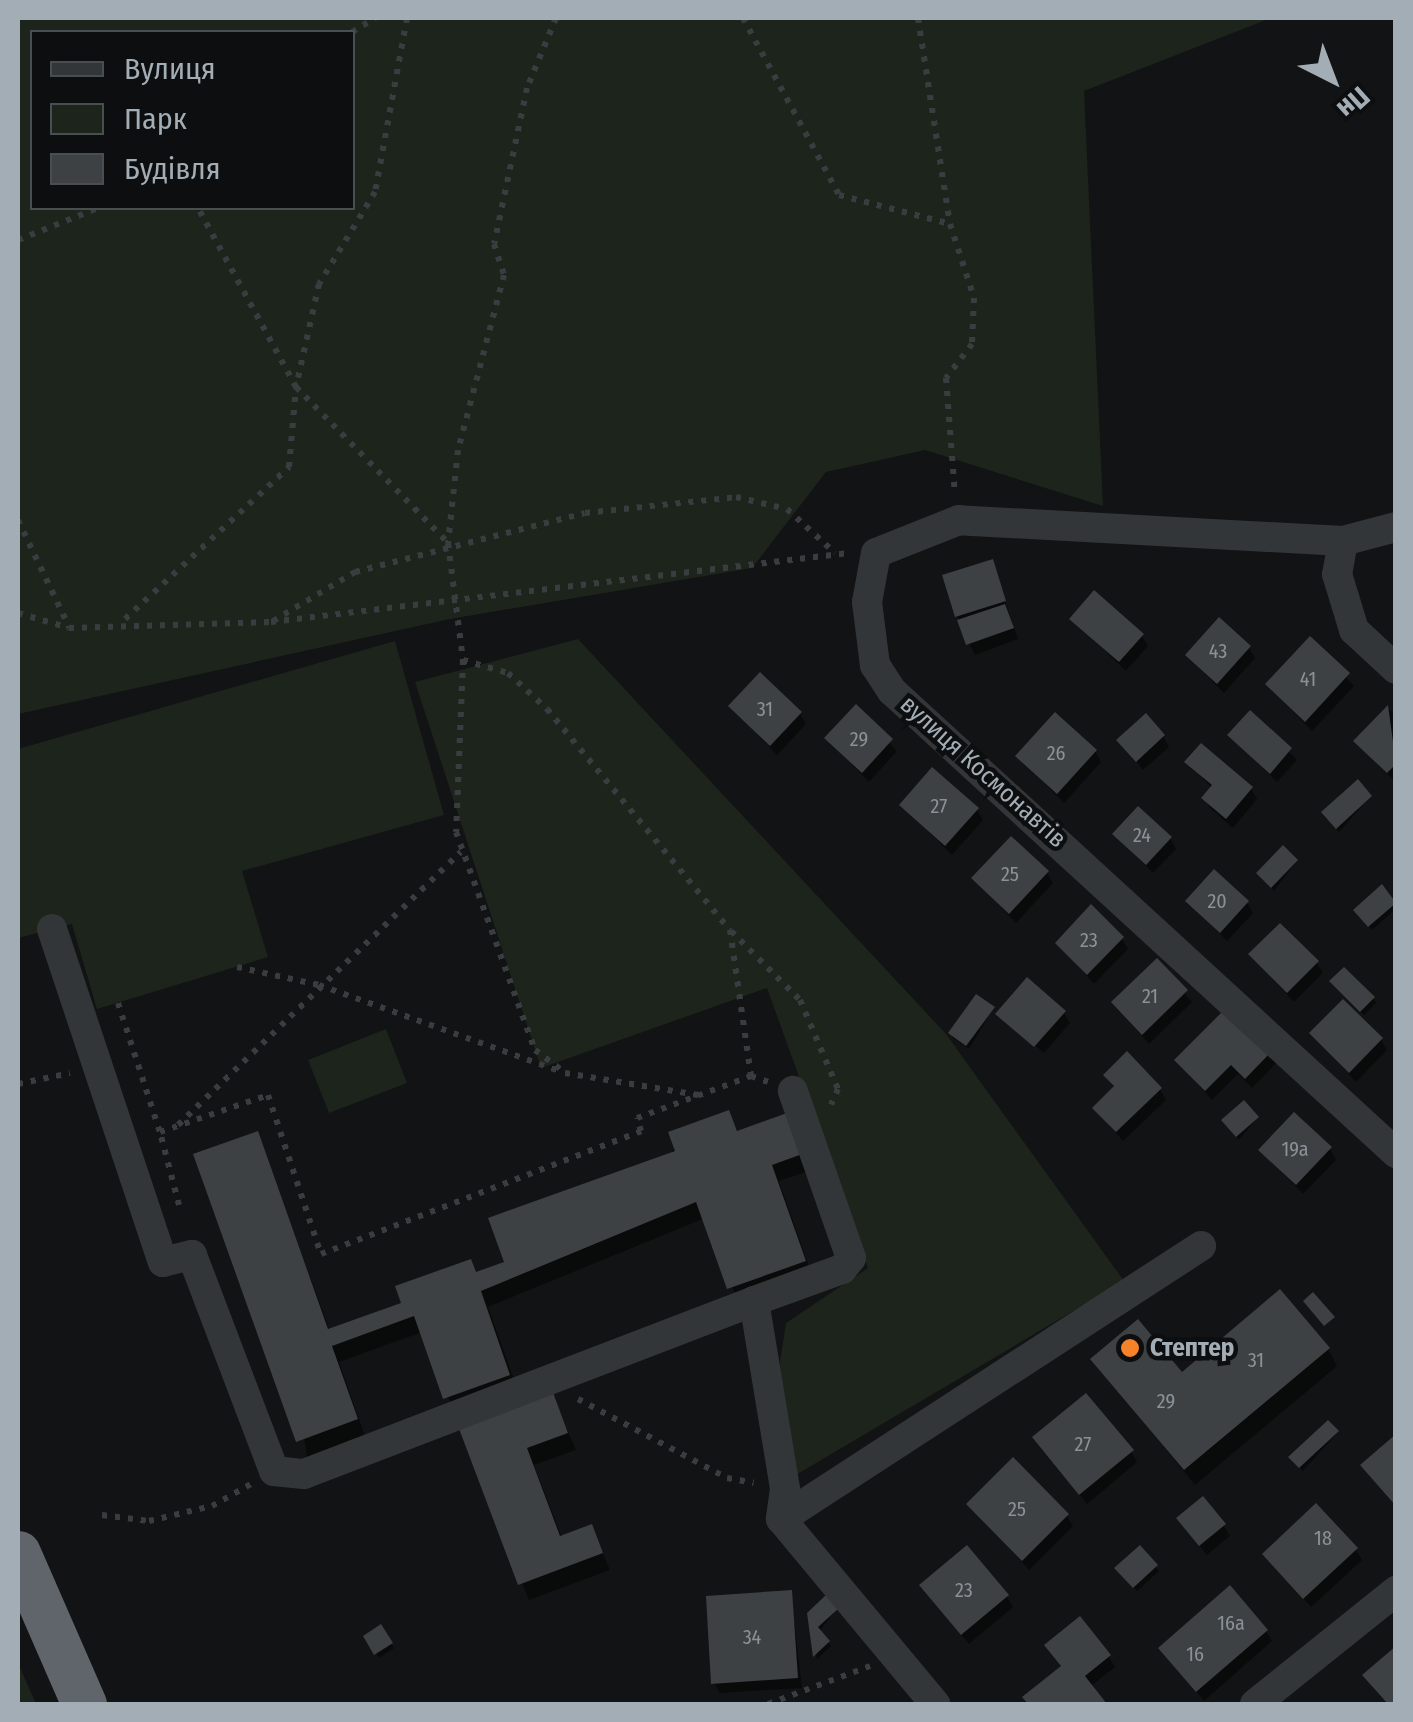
<!DOCTYPE html>
<html>
<head>
<meta charset="utf-8">
<style>
	body { margin:0 }
	#map { position:relative; width:1413px; height:1722px; overflow:hidden; background:#121314; font-family:"Fira Sans Condensed",sans-serif }
	div>[style] { position:absolute }
	.green>* { inset:0; background:#1d241c }
	.shadow>* { inset:0; background:#0007 }
	.building>* { inset:0; background:#3e4144 }
	.path>* { height:6px; margin-top:-3px; transform-origin:0; background:repeating-linear-gradient(90deg,#393d40 0 5px,transparent 0 13px) }
	.minor>* { height:30px; margin:-15px; padding:0 15px; transform-origin:15px; border-radius:15px; background:#333639 }
	.highway>* { height:45px; margin:-22.5px; padding:0 22.5px; transform-origin:22.5px; border-radius:22.5px; background:#5f656a }
	.dots>* { width:28px; height:28px; translate:-50% -50%; box-sizing:border-box; border:5px solid #0d0e0f; border-radius:50% }
	span { translate:-50% -50%; white-space:nowrap; text-align:center; line-height:1.15; -webkit-text-stroke:9px #0d0e0f; paint-order:stroke }
	.number-label { font-size:20px; color:#8a9299 }
	.number-label span { -webkit-text-stroke-width:0 }
	.street-label { font-size:25px; color:#a3adb5 }
	.poi-label { font-size:25px; color:#a3adb5; font-weight:700 }
	.left { translate:0 -50%; text-align:left }
	.frame { position:absolute; inset:0; border:20px solid #a3adb5; pointer-events:none }
	.legend { position:absolute; left:30px; top:30px; width:325px; height:180px; box-sizing:border-box; background:#0d0e0f; border:2px solid #494e51; margin:0; padding:12px 18px; list-style:none; font-size:30px; color:#a3adb5 }
	.legend li { display:flex; align-items:center; gap:20px; height:50px }
	.legend b { width:50px; border:2px solid #494e51 }
	.north { position:absolute; left:1283px; top:30px; width:100px; height:100px; -webkit-text-stroke:8px #0d0e0f; paint-order:stroke; rotate:138deg; font-size:28px; font-weight:700; line-height:40px; text-align:center; color:#a3adb5 }
	.north::after { content:''; display:block; margin:auto; width:35px; height:45px; background:#a3adb5; clip-path:polygon(50% 0,100% 100%,50% 72%,0 100%) }
</style>
</head>
<body>
<div id="map">
	<div class="green">
		<i style="clip-path:polygon(evenodd,18px 18px,1271px 18px,1084px 91px,1103px 506px,925px 450px,826px 472px,752px 568px,450px 619px,18px 714px,18px 18px,32px 32px,352px 32px,352px 208px,32px 208px,32px 32px)"></i>
		<i style="clip-path:polygon(578px 639px,946px 1034px,1124px 1281px,789px 1479px,776px 1388px,786px 1323px,868px 1268px,767px 988px,541px 1068px,415px 682px)"></i>
		<i style="clip-path:polygon(395px 641px,444px 815px,242px 871px,268px 957px,97px 1009px,72px 924px,18px 938px,18px 749px)"></i>
		<i style="clip-path:polygon(386px 1029px,407px 1083px,329px 1113px,308px 1060px)"></i>
		<i style="clip-path:polygon(18px 1663px,36px 1704px,18px 1704px)"></i>
	</div>
	<div class="shadow">
		<i style="clip-path:polygon(991px 562px,1018px 639px,975px 655px,957px 616px)"></i>
		<i style="clip-path:polygon(1072px 619px,1142px 636px,1148px 646px,1126px 671px)"></i>
		<i style="clip-path:polygon(1310px 640px,1354px 686px,1312px 731px,1268px 685px)"></i>
		<i style="clip-path:polygon(1249px 648px,1255px 658px,1224px 693px,1188px 656px)"></i>
		<i style="clip-path:polygon(731px 706px,800px 714px,806px 724px,777px 755px)"></i>
		<i style="clip-path:polygon(856px 708px,897px 751px,869px 782px,827px 738px)"></i>
		<i style="clip-path:polygon(1388px 708px,1396px 716px,1394px 781px,1356px 741px)"></i>
		<i style="clip-path:polygon(1250px 713px,1297px 760px,1277px 782px,1230px 735px)"></i>
		<i style="clip-path:polygon(1163px 736px,1169px 747px,1143px 770px,1120px 741px)"></i>
		<i style="clip-path:polygon(1095px 751px,1101px 762px,1064px 803px,1018px 756px)"></i>
		<i style="clip-path:polygon(1187px 762px,1251px 789px,1257px 799px,1233px 828px,1210px 808px,1204px 798px,1212px 788px)"></i>
		<i style="clip-path:polygon(1370px 797px,1339px 832px,1327px 817px)"></i>
		<i style="clip-path:polygon(902px 805px,977px 810px,983px 820px,952px 855px)"></i>
		<i style="clip-path:polygon(1115px 834px,1170px 838px,1176px 849px,1153px 873px)"></i>
		<i style="clip-path:polygon(1296px 862px,1274px 891px,1261px 878px)"></i>
		<i style="clip-path:polygon(1047px 873px,1053px 883px,1016px 923px,974px 878px)"></i>
		<i style="clip-path:polygon(1382px 887px,1396px 909px,1372px 930px,1358px 914px)"></i>
		<i style="clip-path:polygon(1188px 901px,1247px 903px,1253px 913px,1227px 941px)"></i>
		<i style="clip-path:polygon(1122px 939px,1128px 949px,1094px 984px,1058px 943px)"></i>
		<i style="clip-path:polygon(1251px 955px,1317px 963px,1323px 973px,1294px 1002px)"></i>
		<i style="clip-path:polygon(1157px 961px,1192px 1002px,1149px 1044px,1114px 1003px)"></i>
		<i style="clip-path:polygon(1335px 986px,1373px 998px,1376px 1003px,1364px 1015px)"></i>
		<i style="clip-path:polygon(993px 1009px,969px 1049px,953px 1038px,951px 1033px)"></i>
		<i style="clip-path:polygon(1227px 1010px,1276px 1063px,1252px 1088px,1238px 1074px,1212px 1100px,1177px 1061px)"></i>
		<i style="clip-path:polygon(1064px 1013px,1070px 1023px,1044px 1053px,998px 1014px)"></i>
		<i style="clip-path:polygon(1312px 1033px,1381px 1040px,1387px 1050px,1356px 1082px)"></i>
		<i style="clip-path:polygon(1106px 1075px,1160px 1089px,1166px 1100px,1123px 1141px,1095px 1108px,1115px 1089px)"></i>
		<i style="clip-path:polygon(728px 1113px,739px 1133px,789px 1115px,812px 1170px,779px 1181px,813px 1278px,739px 1304px,705px 1218px,488px 1307px,518px 1391px,455px 1414px,422px 1332px,339px 1362px,365px 1436px,307px 1457px,257px 1134px,330px 1331px,507px 1264px)"></i>
		<i style="clip-path:polygon(1257px 1118px,1239px 1140px,1226px 1125px)"></i>
		<i style="clip-path:polygon(1330px 1149px,1336px 1160px,1303px 1194px,1261px 1150px)"></i>
		<i style="clip-path:polygon(1328px 1349px,1337px 1366px,1195px 1485px,1094px 1360px,1182px 1375px)"></i>
		<i style="clip-path:polygon(551px 1393px,576px 1450px,534px 1465px,562px 1538px,591px 1527px,610px 1570px,529px 1600px,461px 1427px)"></i>
		<i style="clip-path:polygon(1337px 1433px,1303px 1471px,1294px 1462px)"></i>
		<i style="clip-path:polygon(1041px 1448px,1131px 1452px,1137px 1462px,1087px 1504px)"></i>
		<i style="clip-path:polygon(969px 1504px,1067px 1516px,1073px 1526px,1029px 1570px)"></i>
		<i style="clip-path:polygon(1224px 1526px,1230px 1536px,1207px 1555px,1186px 1529px)"></i>
		<i style="clip-path:polygon(1140px 1548px,1159px 1571px,1137px 1591px,1120px 1573px)"></i>
		<i style="clip-path:polygon(1356px 1550px,1362px 1560px,1311px 1607px,1265px 1554px)"></i>
		<i style="clip-path:polygon(791px 1593px,802px 1688px,720px 1693px,714px 1683px)"></i>
		<i style="clip-path:polygon(929px 1596px,1007px 1597px,1013px 1607px,969px 1644px)"></i>
		<i style="clip-path:polygon(836px 1610px,819px 1632px,831px 1646px,817px 1659px,810px 1614px)"></i>
		<i style="clip-path:polygon(381px 1628px,394px 1648px,379px 1658px,366px 1637px)"></i>
		<i style="clip-path:polygon(1266px 1631px,1272px 1641px,1204px 1701px,1161px 1649px)"></i>
		<i style="clip-path:polygon(1109px 1657px,1115px 1667px,1090px 1687px,1104px 1704px,1025px 1698px)"></i>
	</div>
	<div class="building">
		<i style="clip-path:polygon(993px 559px,1006px 601px,955px 617px,942px 575px)"></i>
		<i style="clip-path:polygon(1094px 590px,1144px 634px,1119px 662px,1069px 619px)"></i>
		<i style="clip-path:polygon(1005px 604px,1014px 628px,966px 645px,957px 620px)"></i>
		<i style="clip-path:polygon(1219px 617px,1251px 646px,1217px 684px,1185px 655px)"></i>
		<i style="clip-path:polygon(1310px 636px,1350px 673px,1305px 722px,1265px 684px)"></i>
		<i style="clip-path:polygon(760px 672px,802px 712px,770px 746px,728px 706px)"></i>
		<i style="clip-path:polygon(856px 704px,893px 739px,862px 773px,824px 738px)"></i>
		<i style="clip-path:polygon(1388px 705px,1396px 764px,1387px 773px,1353px 741px)"></i>
		<i style="clip-path:polygon(1250px 710px,1292px 748px,1270px 774px,1227px 735px)"></i>
		<i style="clip-path:polygon(1055px 712px,1097px 750px,1057px 794px,1015px 756px)"></i>
		<i style="clip-path:polygon(1146px 713px,1165px 735px,1136px 762px,1116px 740px)"></i>
		<i style="clip-path:polygon(1201px 743px,1253px 787px,1226px 819px,1201px 798px,1212px 785px,1184px 762px)"></i>
		<i style="clip-path:polygon(932px 767px,979px 808px,945px 846px,899px 805px)"></i>
		<i style="clip-path:polygon(1358px 779px,1372px 796px,1336px 829px,1321px 812px)"></i>
		<i style="clip-path:polygon(1138px 806px,1172px 837px,1146px 865px,1112px 834px)"></i>
		<i style="clip-path:polygon(1011px 836px,1049px 871px,1009px 914px,971px 878px)"></i>
		<i style="clip-path:polygon(1283px 845px,1298px 860px,1271px 888px,1256px 873px)"></i>
		<i style="clip-path:polygon(1214px 869px,1249px 901px,1220px 933px,1185px 901px)"></i>
		<i style="clip-path:polygon(1382px 884px,1396px 903px,1368px 927px,1353px 910px)"></i>
		<i style="clip-path:polygon(1091px 904px,1124px 937px,1087px 975px,1055px 943px)"></i>
		<i style="clip-path:polygon(1280px 923px,1319px 961px,1287px 993px,1248px 954px)"></i>
		<i style="clip-path:polygon(1157px 958px,1188px 990px,1142px 1035px,1111px 1002px)"></i>
		<i style="clip-path:polygon(1344px 967px,1375px 997px,1360px 1012px,1329px 981px)"></i>
		<i style="clip-path:polygon(1027px 977px,1066px 1011px,1034px 1047px,995px 1014px)"></i>
		<i style="clip-path:polygon(976px 994px,995px 1007px,966px 1046px,948px 1033px)"></i>
		<i style="clip-path:polygon(1343px 999px,1383px 1038px,1349px 1073px,1309px 1033px)"></i>
		<i style="clip-path:polygon(1227px 1007px,1272px 1051px,1245px 1079px,1231px 1065px,1205px 1091px,1174px 1060px)"></i>
		<i style="clip-path:polygon(1127px 1051px,1162px 1088px,1116px 1132px,1092px 1108px,1114px 1086px,1103px 1075px)"></i>
		<i style="clip-path:polygon(1244px 1100px,1259px 1117px,1236px 1137px,1221px 1120px)"></i>
		<i style="clip-path:polygon(729px 1110px,737px 1131px,790px 1112px,805px 1153px,772px 1165px,806px 1261px,727px 1289px,696px 1202px,481px 1291px,510px 1375px,443px 1399px,414px 1316px,332px 1346px,358px 1419px,296px 1442px,193px 1154px,258px 1131px,328px 1329px,401px 1303px,395px 1286px,471px 1259px,476px 1272px,504px 1262px,488px 1218px,675px 1151px,668px 1132px)"></i>
		<i style="clip-path:polygon(1294px 1112px,1332px 1147px,1296px 1185px,1258px 1150px)"></i>
		<i style="clip-path:polygon(1280px 1289px,1330px 1348px,1184px 1470px,1090px 1359px,1138px 1319px,1182px 1372px)"></i>
		<i style="clip-path:polygon(1313px 1292px,1335px 1317px,1324px 1326px,1303px 1301px)"></i>
		<i style="clip-path:polygon(552px 1390px,568px 1433px,527px 1448px,560px 1536px,592px 1524px,603px 1553px,518px 1585px,458px 1426px)"></i>
		<i style="clip-path:polygon(1086px 1393px,1134px 1450px,1079px 1495px,1032px 1437px)"></i>
		<i style="clip-path:polygon(1328px 1420px,1339px 1431px,1299px 1468px,1288px 1457px)"></i>
		<i style="clip-path:polygon(1396px 1434px,1396px 1506px,1360px 1465px)"></i>
		<i style="clip-path:polygon(1013px 1457px,1069px 1514px,1022px 1561px,966px 1504px)"></i>
		<i style="clip-path:polygon(1203px 1496px,1226px 1524px,1199px 1546px,1176px 1518px)"></i>
		<i style="clip-path:polygon(1316px 1503px,1358px 1548px,1303px 1599px,1262px 1554px)"></i>
		<i style="clip-path:polygon(967px 1545px,1009px 1595px,961px 1635px,919px 1585px)"></i>
		<i style="clip-path:polygon(1140px 1545px,1158px 1565px,1133px 1588px,1114px 1568px)"></i>
		<i style="clip-path:polygon(1230px 1585px,1268px 1630px,1196px 1692px,1158px 1648px)"></i>
		<i style="clip-path:polygon(792px 1590px,798px 1678px,711px 1684px,706px 1596px)"></i>
		<i style="clip-path:polygon(826px 1595px,838px 1609px,818px 1627px,830px 1641px,813px 1657px,807px 1613px)"></i>
		<i style="clip-path:polygon(1080px 1616px,1111px 1655px,1085px 1676px,1107px 1704px,1028px 1704px,1022px 1697px,1061px 1666px,1044px 1645px)"></i>
		<i style="clip-path:polygon(381px 1624px,393px 1643px,374px 1655px,363px 1636px)"></i>
		<i style="clip-path:polygon(1396px 1646px,1396px 1704px,1388px 1704px,1362px 1675px)"></i>
	</div>
	<div class="path">
		<i style="left:407px;top:18px;width:177px;rotate:100.4deg"></i>
		<i style="left:375px;top:192px;width:108px;rotate:121.3deg"></i>
		<i style="left:319px;top:284px;width:106px;rotate:102.6deg"></i>
		<i style="left:296px;top:387px;width:216px;rotate:45.7deg"></i>
		<i style="left:556px;top:18px;width:76px;rotate:112.5deg"></i>
		<i style="left:527px;top:88px;width:159px;rotate:101.9deg"></i>
		<i style="left:494px;top:244px;width:33px;rotate:72deg"></i>
		<i style="left:504px;top:275px;width:181px;rotate:104.7deg"></i>
		<i style="left:458px;top:450px;width:94px;rotate:96.1deg"></i>
		<i style="left:448px;top:543px;width:118px;rotate:82.7deg"></i>
		<i style="left:463px;top:660px;width:172px;rotate:92.3deg"></i>
		<i style="left:456px;top:832px;width:232px;rotate:70.1deg"></i>
		<i style="left:535px;top:1050px;width:38px;rotate:37deg"></i>
		<i style="left:565px;top:1073px;width:135px;rotate:9.4deg"></i>
		<i style="left:743px;top:18px;width:201px;rotate:61.5deg"></i>
		<i style="left:839px;top:195px;width:115px;rotate:14.6deg"></i>
		<i style="left:918px;top:18px;width:208px;rotate:81.2deg"></i>
		<i style="left:950px;top:224px;width:78px;rotate:72deg"></i>
		<i style="left:974px;top:298px;width:46px;rotate:92.5deg"></i>
		<i style="left:972px;top:344px;width:43px;rotate:127.4deg"></i>
		<i style="left:946px;top:378px;width:116px;rotate:85.6deg"></i>
		<i style="left:352px;top:32px;width:27px;rotate:-31deg"></i>
		<i style="left:18px;top:240px;width:86px;rotate:-21.8deg"></i>
		<i style="left:18px;top:520px;width:119px;rotate:64.5deg"></i>
		<i style="left:18px;top:613px;width:53px;rotate:16.4deg"></i>
		<i style="left:69px;top:628px;width:202px;rotate:-1.7deg"></i>
		<i style="left:271px;top:622px;width:582px;rotate:-6.81deg"></i>
		<i style="left:125px;top:619px;width:224px;rotate:-42.8deg"></i>
		<i style="left:289px;top:467px;width:80px;rotate:-85deg"></i>
		<i style="left:296px;top:387px;width:204px;rotate:-118.7deg"></i>
		<i style="left:273px;top:621px;width:96px;rotate:-30.9deg"></i>
		<i style="left:355px;top:572px;width:237px;rotate:-14.4deg"></i>
		<i style="left:585px;top:513px;width:152px;rotate:-6deg"></i>
		<i style="left:736px;top:497px;width:52px;rotate:13.2deg"></i>
		<i style="left:787px;top:509px;width:65px;rotate:42.5deg"></i>
		<i style="left:463px;top:660px;width:47px;rotate:16.1deg"></i>
		<i style="left:508px;top:673px;width:53px;rotate:42.7deg"></i>
		<i style="left:547px;top:709px;width:287px;rotate:50.4deg"></i>
		<i style="left:730px;top:930px;width:148px;rotate:81.8deg"></i>
		<i style="left:731px;top:931px;width:98px;rotate:45deg"></i>
		<i style="left:800px;top:1000px;width:97px;rotate:66.9deg"></i>
		<i style="left:838px;top:1089px;width:17px;rotate:114deg"></i>
		<i style="left:237px;top:967px;width:84px;rotate:12.4deg"></i>
		<i style="left:319px;top:985px;width:255px;rotate:19.7deg"></i>
		<i style="left:118px;top:1003px;width:136px;rotate:72deg"></i>
		<i style="left:18px;top:1084px;width:53px;rotate:-11.9deg"></i>
		<i style="left:178px;top:1125px;width:393px;rotate:-44deg"></i>
		<i style="left:179px;top:1205px;width:75px;rotate:-104.6deg"></i>
		<i style="left:160px;top:1132px;width:114px;rotate:-18.9deg"></i>
		<i style="left:268px;top:1095px;width:168px;rotate:71.6deg"></i>
		<i style="left:321px;top:1254px;width:343px;rotate:-21deg"></i>
		<i style="left:641px;top:1131px;width:14px;rotate:-107deg"></i>
		<i style="left:637px;top:1118px;width:121px;rotate:-20.2deg"></i>
		<i style="left:751px;top:1076px;width:18px;rotate:19deg"></i>
		<i style="left:578px;top:1399px;width:169px;rotate:27.9deg"></i>
		<i style="left:727px;top:1478px;width:27px;rotate:10deg"></i>
		<i style="left:102px;top:1515px;width:47px;rotate:7.3deg"></i>
		<i style="left:149px;top:1521px;width:65px;rotate:-13.4deg"></i>
		<i style="left:212px;top:1506px;width:45px;rotate:-29.4deg"></i>
		<i style="left:768px;top:1704px;width:109px;rotate:-20.4deg"></i>
	</div>
	<div class="minor">
		<i style="left:1396px;top:527px;width:55px;rotate:165.2deg"></i>
		<i style="left:1343px;top:541px;width:34px;rotate:100deg"></i>
		<i style="left:1337px;top:574px;width:59px;rotate:73.1deg"></i>
		<i style="left:1354px;top:630px;width:57px;rotate:42.9deg"></i>
		<i style="left:1343px;top:541px;width:385px;rotate:-176.9deg"></i>
		<i style="left:959px;top:520px;width:89px;rotate:158.3deg"></i>
		<i style="left:876px;top:553px;width:50px;rotate:100.4deg"></i>
		<i style="left:867px;top:602px;width:64px;rotate:82.8deg"></i>
		<i style="left:875px;top:665px;width:31px;rotate:57deg"></i>
		<i style="left:892px;top:691px;width:684px;rotate:42.51deg"></i>
		<i style="left:52px;top:929px;width:351px;rotate:71.6deg"></i>
		<i style="left:163px;top:1262px;width:30px;rotate:-14deg"></i>
		<i style="left:192px;top:1255px;width:231px;rotate:69.2deg"></i>
		<i style="left:274px;top:1471px;width:30px;rotate:6deg"></i>
		<i style="left:304px;top:1474px;width:482px;rotate:-21deg"></i>
		<i style="left:754px;top:1301px;width:191px;rotate:80.6deg"></i>
		<i style="left:785px;top:1489px;width:30px;rotate:98deg"></i>
		<i style="left:754px;top:1301px;width:94px;rotate:-20deg"></i>
		<i style="left:842px;top:1269px;width:14px;rotate:-51deg"></i>
		<i style="left:851px;top:1258px;width:177px;rotate:-109.2deg"></i>
		<i style="left:781px;top:1519px;width:501px;rotate:-33.02deg"></i>
		<i style="left:781px;top:1519px;width:241px;rotate:50.2deg"></i>
		<i style="left:1255px;top:1704px;width:181px;rotate:-38.7deg"></i>
	</div>
	<div class="highway">
		<i style="left:18px;top:1553px;width:165px;rotate:66.4deg"></i>
	</div>
	<div class="dots">
		<i style="left:1130px;top:1348px;background:#f68229"></i>
	</div>
	<div class="number-label">
		<span style="left:1218px;top:651px">43</span>
		<span style="left:1308px;top:679px">41</span>
		<span style="left:765px;top:709px">31</span>
		<span style="left:859px;top:739px">29</span>
		<span style="left:1056px;top:753px">26</span>
		<span style="left:939px;top:806px">27</span>
		<span style="left:1142px;top:835px">24</span>
		<span style="left:1010px;top:874px">25</span>
		<span style="left:1217px;top:901px">20</span>
		<span style="left:1089px;top:940px">23</span>
		<span style="left:1150px;top:996px">21</span>
		<span style="left:1295px;top:1149px">19а</span>
		<span style="left:1256px;top:1360px">31</span>
		<span style="left:1166px;top:1401px">29</span>
		<span style="left:1083px;top:1444px">27</span>
		<span style="left:1017px;top:1509px">25</span>
		<span style="left:1323px;top:1538px">18</span>
		<span style="left:964px;top:1590px">23</span>
		<span style="left:1231px;top:1623px">16а</span>
		<span style="left:752px;top:1637px">34</span>
		<span style="left:1195px;top:1654px">16</span>
	</div>
	<div class="street-label">
		<span style="left:983px;top:772px;rotate:42deg">вулиця Космонавтів</span>
	</div>
	<div class="poi-label">
		<span class="left" style="left:1150px;top:1348px">Стептер</span>
	</div>
	<div class="frame"></div>
	<ul class="legend">
	<li><b style="height:12px;background:#333639"></b>Вулиця</li>
	<li><b style="height:28px;background:#1d241c"></b>Парк</li>
	<li><b style="height:28px;background:#3e4144"></b>Будівля</li>
	</ul>
	<div class="north">Пн</div>
</div>
</body>
</html>
